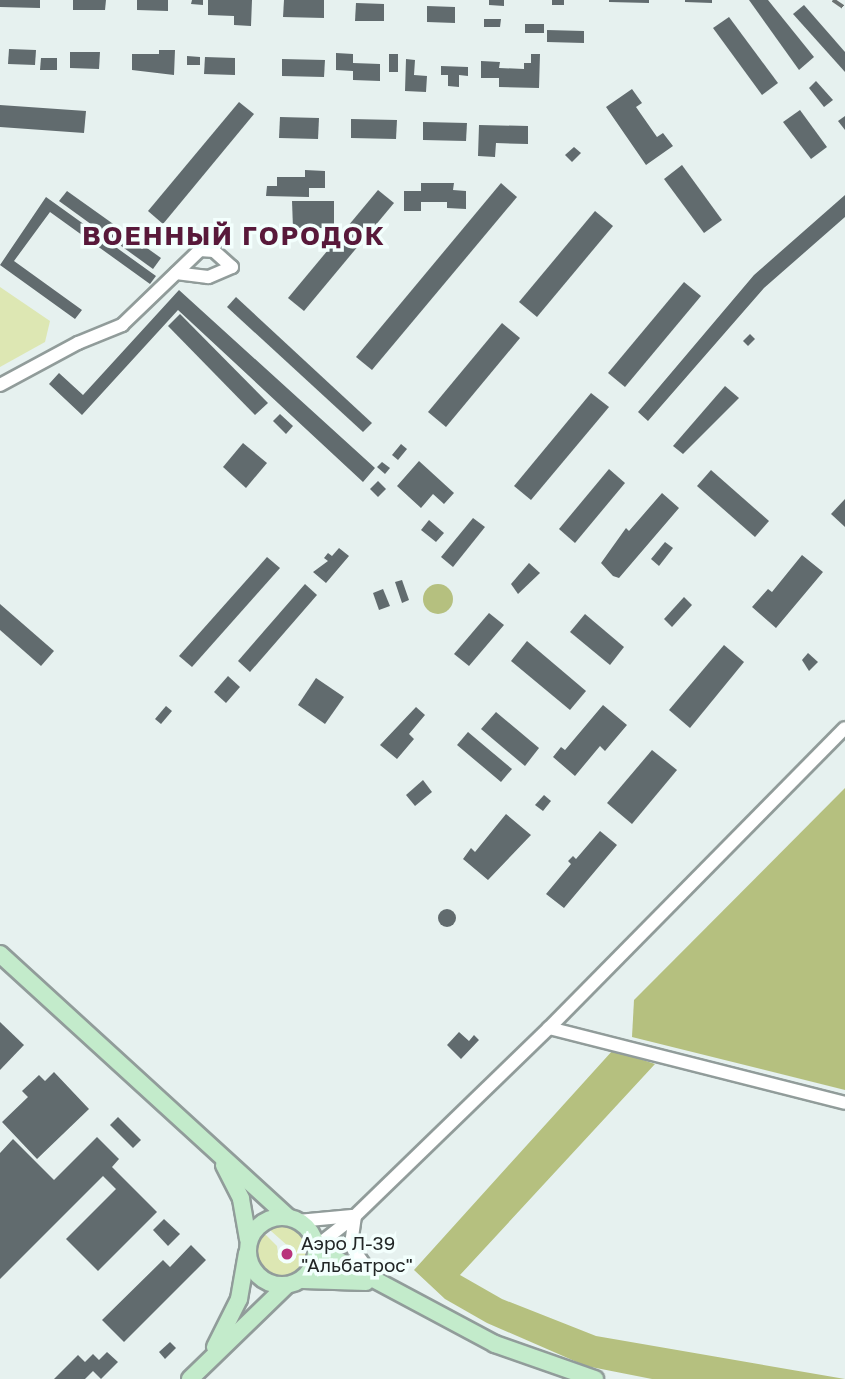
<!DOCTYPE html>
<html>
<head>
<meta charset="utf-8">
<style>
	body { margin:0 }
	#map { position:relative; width:845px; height:1379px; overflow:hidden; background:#e6f1ef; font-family:"Golos Text",sans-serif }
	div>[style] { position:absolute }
	.green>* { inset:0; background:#dde7b3 }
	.forest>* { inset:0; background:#b5c07f }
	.round { border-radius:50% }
	.building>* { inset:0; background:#616b6e }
	.roads { filter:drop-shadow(2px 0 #919c9a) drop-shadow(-2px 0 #919c9a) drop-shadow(0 2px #919c9a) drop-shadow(0 -2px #919c9a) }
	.minor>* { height:12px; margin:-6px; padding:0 6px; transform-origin:6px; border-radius:6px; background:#fff }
	.major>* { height:16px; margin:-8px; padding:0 8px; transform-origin:8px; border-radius:8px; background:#c3ebcb }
	.major>.ring { margin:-8px; padding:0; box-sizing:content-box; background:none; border:16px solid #c3ebcb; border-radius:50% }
	.rail>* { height:3.5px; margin-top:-1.75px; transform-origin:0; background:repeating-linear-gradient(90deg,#6b7271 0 12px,transparent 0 24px) }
	.dots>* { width:19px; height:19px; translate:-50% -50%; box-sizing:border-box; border:4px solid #f3fffd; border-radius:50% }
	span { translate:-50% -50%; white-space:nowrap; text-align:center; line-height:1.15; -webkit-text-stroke:7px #f3fffd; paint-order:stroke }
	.poi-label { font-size:19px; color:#222626 }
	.left { translate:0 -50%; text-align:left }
	.district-label { font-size:26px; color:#58193a; font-weight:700; letter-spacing:2px }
</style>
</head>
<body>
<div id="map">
	<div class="green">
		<i style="clip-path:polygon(0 287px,50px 321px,45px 342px,0 367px)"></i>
		<i style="clip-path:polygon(289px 1221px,310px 1238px,312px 1258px,294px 1279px,275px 1279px,258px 1268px,252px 1247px,258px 1233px,264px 1233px,277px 1246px,279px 1260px,294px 1260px,297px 1254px,271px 1231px,270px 1224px)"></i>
	</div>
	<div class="forest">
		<i class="round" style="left:423px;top:584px;width:30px;height:30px"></i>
		<i style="clip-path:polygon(845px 788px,845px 1090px,632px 1037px,634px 1000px)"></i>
		<i style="clip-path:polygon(613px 1050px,655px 1064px,460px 1275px,502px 1299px,596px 1336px,845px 1379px,652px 1379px,586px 1366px,487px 1323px,445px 1299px,414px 1270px)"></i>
	</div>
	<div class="building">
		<i style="clip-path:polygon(0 0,40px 0,40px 8px,0 7px)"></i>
		<i style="clip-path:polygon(73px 0,106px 0,105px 10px,73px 10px)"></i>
		<i style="clip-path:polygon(137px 0,168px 0,168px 11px,137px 10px)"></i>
		<i style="clip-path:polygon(192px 0,203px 0,203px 5px,191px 4px)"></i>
		<i style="clip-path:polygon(208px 0,252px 0,251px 26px,234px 25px,234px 16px,208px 15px)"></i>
		<i style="clip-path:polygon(284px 0,324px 0,324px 18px,283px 17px)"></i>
		<i style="clip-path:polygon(489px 0,504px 0,504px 6px,489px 5px)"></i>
		<i style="clip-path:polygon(552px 0,564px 0,564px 5px,552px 5px)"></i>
		<i style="clip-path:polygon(609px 0,649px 0,649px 3px,609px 2px)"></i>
		<i style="clip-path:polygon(685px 0,712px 0,712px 3px,685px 2px)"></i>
		<i style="clip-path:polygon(749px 0,768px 0,814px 57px,799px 70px)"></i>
		<i style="clip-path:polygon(356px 3px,384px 4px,384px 21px,355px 21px)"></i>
		<i style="clip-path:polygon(804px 5px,845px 52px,845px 72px,793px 14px)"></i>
		<i style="clip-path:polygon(427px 6px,455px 7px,455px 23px,427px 22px)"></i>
		<i style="clip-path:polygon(729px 17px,778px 83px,762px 95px,713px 28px)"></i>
		<i style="clip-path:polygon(484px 19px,501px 19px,500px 27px,484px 27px)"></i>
		<i style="clip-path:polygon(525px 24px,544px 24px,544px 33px,525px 33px)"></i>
		<i style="clip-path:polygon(547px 30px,584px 31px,584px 43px,547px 42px)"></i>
		<i style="clip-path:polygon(9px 49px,36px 50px,35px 65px,8px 64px)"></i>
		<i style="clip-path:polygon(159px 50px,175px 50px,174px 75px,132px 70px,132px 54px,159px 54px)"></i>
		<i style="clip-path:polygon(70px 52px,100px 52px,99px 69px,70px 68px)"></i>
		<i style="clip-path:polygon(336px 53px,353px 54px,353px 63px,380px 64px,380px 81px,353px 80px,353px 71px,336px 70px)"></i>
		<i style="clip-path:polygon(389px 54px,398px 54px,398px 72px,389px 72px)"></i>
		<i style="clip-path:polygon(531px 54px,540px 54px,539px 88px,499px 87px,499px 78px,481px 78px,481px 61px,500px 62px,499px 68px,524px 69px,524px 63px,531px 63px)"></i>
		<i style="clip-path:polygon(187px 56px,200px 57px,200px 65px,187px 65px)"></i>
		<i style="clip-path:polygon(205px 57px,235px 58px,235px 75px,204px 74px)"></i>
		<i style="clip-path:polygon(41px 58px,57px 58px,57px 70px,40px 70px)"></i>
		<i style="clip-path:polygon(282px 59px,325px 60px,324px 77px,282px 76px)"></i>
		<i style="clip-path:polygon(406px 59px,415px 60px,414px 75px,427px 76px,426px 92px,405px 91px)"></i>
		<i style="clip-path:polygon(441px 66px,468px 67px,468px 76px,459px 75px,459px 87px,448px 86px,448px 75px,441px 75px)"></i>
		<i style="clip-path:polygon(816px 81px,833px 100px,824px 107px,809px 88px)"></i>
		<i style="clip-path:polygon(632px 89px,642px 103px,636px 107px,657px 137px,663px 133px,673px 146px,646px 165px,606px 107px)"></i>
		<i style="clip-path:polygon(239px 102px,254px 114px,163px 224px,148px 211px)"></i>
		<i style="clip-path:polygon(0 105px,86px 111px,84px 133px,0 127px)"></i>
		<i style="clip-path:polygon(800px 110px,827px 147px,811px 159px,783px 122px)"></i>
		<i style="clip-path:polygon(845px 116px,845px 130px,838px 121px)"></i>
		<i style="clip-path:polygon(280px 117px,319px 118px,318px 139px,279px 138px)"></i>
		<i style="clip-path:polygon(351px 119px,397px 120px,396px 139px,351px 138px)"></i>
		<i style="clip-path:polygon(423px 122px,467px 123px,466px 141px,423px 140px)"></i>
		<i style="clip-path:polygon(479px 125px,528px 126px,528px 144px,496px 143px,495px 157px,478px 156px)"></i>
		<i style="clip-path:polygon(574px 147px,581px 153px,572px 162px,565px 155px)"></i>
		<i style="clip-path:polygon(682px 165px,722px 220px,704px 233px,664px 179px)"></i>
		<i style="clip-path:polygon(305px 170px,325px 171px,325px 188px,309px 188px,309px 197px,266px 196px,267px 186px,277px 186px,277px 177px,305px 177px)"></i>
		<i style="clip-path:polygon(421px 183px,454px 183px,453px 190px,466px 191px,466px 209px,447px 208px,447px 202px,421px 202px,421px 211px,404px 211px,404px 191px,421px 191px)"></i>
		<i style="clip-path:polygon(501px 183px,517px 197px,372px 370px,356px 357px)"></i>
		<i style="clip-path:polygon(378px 190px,394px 203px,304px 311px,288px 298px)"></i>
		<i style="clip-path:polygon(67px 191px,161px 258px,153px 269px,59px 201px)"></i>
		<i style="clip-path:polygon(845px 195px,845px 217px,764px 288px,648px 421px,638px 412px,754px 275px)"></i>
		<i style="clip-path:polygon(46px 197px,156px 276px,150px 284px,50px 212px,14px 261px,82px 310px,75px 319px,0 265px)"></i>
		<i style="clip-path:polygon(292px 201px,334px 201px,334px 228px,293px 228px)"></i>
		<i style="clip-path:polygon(595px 211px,613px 226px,537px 317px,519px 302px)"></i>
		<i style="clip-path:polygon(684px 282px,701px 296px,625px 387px,608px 373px)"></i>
		<i style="clip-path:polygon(179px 290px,375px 468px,363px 482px,178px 310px,82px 415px,49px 384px,59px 373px,83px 395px)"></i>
		<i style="clip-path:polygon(236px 297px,372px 423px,363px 432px,227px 307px)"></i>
		<i style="clip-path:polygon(180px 314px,268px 403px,255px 415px,168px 326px)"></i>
		<i style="clip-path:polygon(502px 323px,520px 338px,446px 427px,428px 412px)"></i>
		<i style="clip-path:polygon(750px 334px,755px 339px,748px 346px,743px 341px)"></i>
		<i style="clip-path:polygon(725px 386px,739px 398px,683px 454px,673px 446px)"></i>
		<i style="clip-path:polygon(591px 393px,609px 407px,531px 500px,514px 486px)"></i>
		<i style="clip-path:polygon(280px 414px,293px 426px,286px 434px,273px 421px)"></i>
		<i style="clip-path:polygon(243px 443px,267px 463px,246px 488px,223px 467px)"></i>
		<i style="clip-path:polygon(401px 444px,407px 449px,398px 460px,392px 455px)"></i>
		<i style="clip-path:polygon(419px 461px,454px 493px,444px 504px,433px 494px,421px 508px,397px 486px)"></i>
		<i style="clip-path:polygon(382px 462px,390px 468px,385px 474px,377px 467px)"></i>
		<i style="clip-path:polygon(609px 469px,625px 483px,575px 543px,559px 529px)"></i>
		<i style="clip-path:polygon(711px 470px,769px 521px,755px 537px,697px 486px)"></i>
		<i style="clip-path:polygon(378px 481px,386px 489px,378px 497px,370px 489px)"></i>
		<i style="clip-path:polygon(662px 493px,679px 508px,619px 578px,613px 576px,601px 563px,626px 528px,629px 531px)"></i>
		<i style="clip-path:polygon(845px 499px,845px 527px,831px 514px)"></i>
		<i style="clip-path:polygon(473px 518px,485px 527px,453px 567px,441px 557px)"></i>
		<i style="clip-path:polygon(429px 520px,444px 533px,436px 542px,421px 530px)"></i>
		<i style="clip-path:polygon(665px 542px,673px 548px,659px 566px,651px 559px)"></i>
		<i style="clip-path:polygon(339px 548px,349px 556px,326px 583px,313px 572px,328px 561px,324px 558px,328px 553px,332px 556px)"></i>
		<i style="clip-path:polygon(802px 555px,823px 572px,776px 628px,752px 607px,768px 589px,772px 592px)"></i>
		<i style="clip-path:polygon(267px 557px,280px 568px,192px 667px,179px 656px)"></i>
		<i style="clip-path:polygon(529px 563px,540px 573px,518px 594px,511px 584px)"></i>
		<i style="clip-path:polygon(402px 580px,409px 600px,402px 603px,395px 582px)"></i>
		<i style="clip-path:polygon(305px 584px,317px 595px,250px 672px,238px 661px)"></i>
		<i style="clip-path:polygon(383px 589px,390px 606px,379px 610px,373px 593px)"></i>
		<i style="clip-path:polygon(684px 597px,692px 605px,672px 627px,664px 619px)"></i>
		<i style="clip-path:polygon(0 604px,54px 651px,41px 666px,0 630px)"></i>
		<i style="clip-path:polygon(489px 613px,504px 625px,469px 666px,454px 654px)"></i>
		<i style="clip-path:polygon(585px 614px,624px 647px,610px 665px,570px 632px)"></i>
		<i style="clip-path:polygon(527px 641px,586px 691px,570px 710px,511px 661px)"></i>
		<i style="clip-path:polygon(724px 645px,744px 662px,690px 728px,669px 710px)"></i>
		<i style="clip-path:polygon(808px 653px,818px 662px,809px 671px,802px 660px)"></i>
		<i style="clip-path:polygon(228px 676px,240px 687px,226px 703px,214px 692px)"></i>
		<i style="clip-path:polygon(316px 678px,344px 697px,325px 724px,298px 705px)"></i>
		<i style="clip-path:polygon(603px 705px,627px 725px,605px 751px,600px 746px,575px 776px,553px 757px,561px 747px,565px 750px)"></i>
		<i style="clip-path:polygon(166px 706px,172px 711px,161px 724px,155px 719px)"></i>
		<i style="clip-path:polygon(416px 707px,425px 715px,409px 734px,414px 739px,397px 759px,380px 745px)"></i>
		<i style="clip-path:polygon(496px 712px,539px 748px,525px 766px,481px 729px)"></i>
		<i style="clip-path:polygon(468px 732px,512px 769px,501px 782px,457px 745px)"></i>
		<i style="clip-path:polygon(652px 750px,677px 770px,632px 824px,607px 803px)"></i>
		<i style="clip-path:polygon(423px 780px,432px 792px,415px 806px,406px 795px)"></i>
		<i style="clip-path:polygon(544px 795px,551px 801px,543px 811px,535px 805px)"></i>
		<i style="clip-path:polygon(506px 814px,531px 835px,488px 880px,463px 859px,471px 848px,475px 852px)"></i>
		<i style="clip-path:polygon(600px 831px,617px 845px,564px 908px,546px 894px,571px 864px,568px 861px,573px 856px,576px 859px)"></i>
		<i class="round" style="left:438px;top:909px;width:18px;height:18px"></i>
		<i style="clip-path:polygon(0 1022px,24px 1045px,0 1070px)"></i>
		<i style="clip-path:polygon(459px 1032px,469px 1041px,474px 1035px,479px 1040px,461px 1059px,447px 1045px)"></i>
		<i style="clip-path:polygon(54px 1072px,89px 1109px,37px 1159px,2px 1122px,28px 1097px,22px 1091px,39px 1075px,45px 1081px)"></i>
		<i style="clip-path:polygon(118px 1117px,141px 1140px,133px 1148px,110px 1125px)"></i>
		<i style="clip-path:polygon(97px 1137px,119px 1159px,112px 1167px,157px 1212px,98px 1271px,66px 1239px,116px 1189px,103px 1176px,0 1279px,0 1153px,13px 1139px,54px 1180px)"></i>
		<i style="clip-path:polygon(164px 1219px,180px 1234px,168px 1246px,153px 1230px)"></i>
		<i style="clip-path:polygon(191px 1245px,206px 1260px,124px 1342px,102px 1320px,163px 1260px,170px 1267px)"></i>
		<i style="clip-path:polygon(170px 1342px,176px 1348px,165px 1359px,159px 1352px)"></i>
		<i style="clip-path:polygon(107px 1352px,118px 1362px,101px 1379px,93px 1371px,85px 1379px,54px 1379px,78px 1355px,85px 1362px,93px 1354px,99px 1360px)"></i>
	</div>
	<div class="roads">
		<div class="minor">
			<i style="left:0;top:385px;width:89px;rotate:-28.3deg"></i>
			<i style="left:78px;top:343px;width:48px;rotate:-22.2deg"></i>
			<i style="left:122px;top:325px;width:108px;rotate:-43.9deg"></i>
			<i style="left:200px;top:250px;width:14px;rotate:4deg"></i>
			<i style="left:214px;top:251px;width:24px;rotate:42deg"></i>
			<i style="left:232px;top:267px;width:26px;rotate:157deg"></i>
			<i style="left:208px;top:277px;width:32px;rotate:-173deg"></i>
			<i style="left:549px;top:1028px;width:305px;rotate:14.2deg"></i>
			<i style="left:355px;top:1216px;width:30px;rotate:98deg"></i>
			<i style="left:351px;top:1246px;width:34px;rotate:54deg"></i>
			<i style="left:298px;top:1221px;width:54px;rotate:-5.3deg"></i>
			<i style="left:318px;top:1245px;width:47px;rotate:-38.1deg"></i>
			<i style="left:355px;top:1216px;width:270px;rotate:-44.1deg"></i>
			<i style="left:549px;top:1028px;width:421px;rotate:-45.4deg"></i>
		</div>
		<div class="major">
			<i style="left:0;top:954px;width:389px;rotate:42.4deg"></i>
			<i style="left:224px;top:1165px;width:38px;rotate:63deg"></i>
			<i style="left:241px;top:1199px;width:41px;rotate:80.1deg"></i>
			<i class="ring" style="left:248px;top:1217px;width:52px;height:52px"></i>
			<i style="left:319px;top:1250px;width:200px;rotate:28.1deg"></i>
			<i style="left:495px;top:1344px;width:106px;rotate:19.3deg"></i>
			<i style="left:303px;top:1280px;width:63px;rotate:1.8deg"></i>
			<i style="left:215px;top:1347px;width:54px;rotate:-63.4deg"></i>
			<i style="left:239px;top:1299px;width:47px;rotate:-80.1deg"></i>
			<i style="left:190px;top:1379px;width:134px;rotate:-44.1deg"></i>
		</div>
	</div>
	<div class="rail">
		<i style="left:833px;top:0;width:14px;rotate:34deg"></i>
	</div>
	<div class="dots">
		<i style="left:287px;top:1254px;background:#b8357c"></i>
	</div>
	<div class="poi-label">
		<span class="left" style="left:301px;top:1254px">Аэро Л-39<br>"Альбатрос"</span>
	</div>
	<div class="district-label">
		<span style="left:234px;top:236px">ВОЕННЫЙ ГОРОДОК</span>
	</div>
</div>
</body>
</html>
